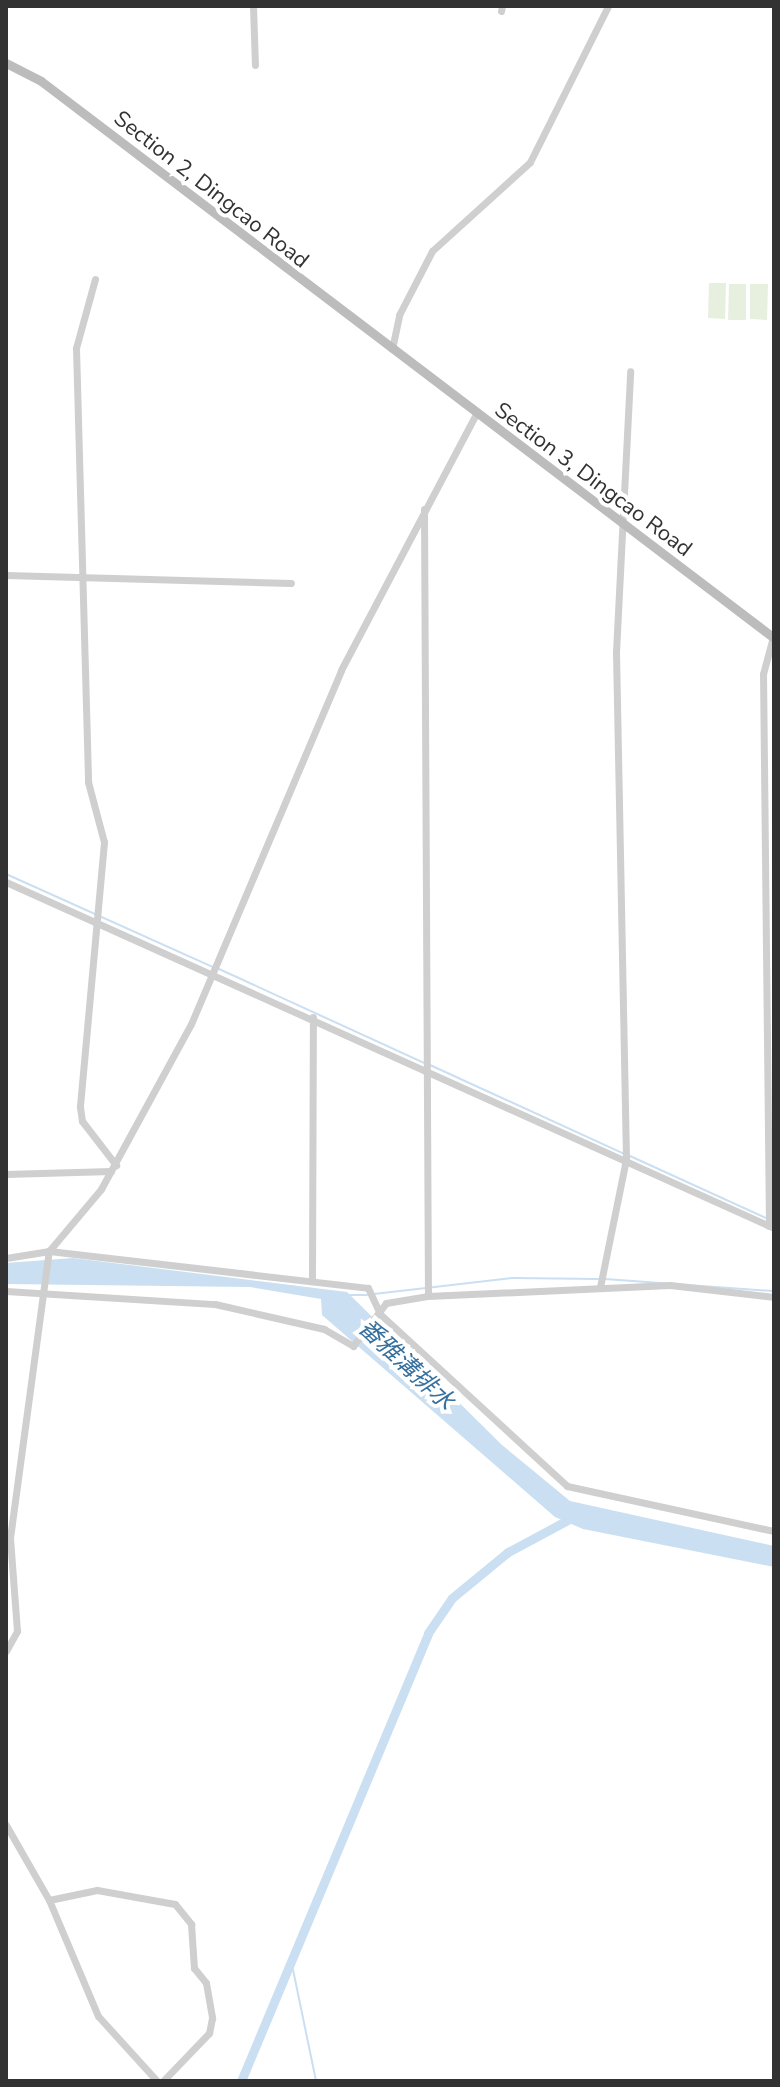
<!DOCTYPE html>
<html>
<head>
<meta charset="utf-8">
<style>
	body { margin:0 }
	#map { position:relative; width:780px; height:2087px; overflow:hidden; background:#fff; font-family:"Nunito Sans","Noto Sans TC",sans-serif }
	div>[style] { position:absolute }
	.green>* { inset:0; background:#e7f0df }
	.water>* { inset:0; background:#cadff1 }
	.stream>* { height:2px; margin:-1px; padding:0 1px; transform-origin:1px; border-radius:1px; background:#cadff1 }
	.canal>* { height:9px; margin:-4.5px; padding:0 4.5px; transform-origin:4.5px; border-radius:4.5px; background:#cadff1 }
	.street>* { height:7px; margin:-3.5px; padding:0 3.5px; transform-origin:3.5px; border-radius:3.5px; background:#cfcfcf }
	.secondary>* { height:9px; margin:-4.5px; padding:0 4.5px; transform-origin:4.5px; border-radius:4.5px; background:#bcbcbc }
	span { translate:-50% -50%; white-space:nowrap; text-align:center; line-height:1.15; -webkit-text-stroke:8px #fff; paint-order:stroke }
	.street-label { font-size:22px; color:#323232 }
	.water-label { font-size:24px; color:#36709e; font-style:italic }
	.frame { position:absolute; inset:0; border:8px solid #323232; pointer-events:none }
</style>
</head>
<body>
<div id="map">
	<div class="green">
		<i style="clip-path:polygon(709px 283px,726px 283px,725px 319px,708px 318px)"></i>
		<i style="clip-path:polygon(729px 284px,746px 284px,746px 320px,728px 320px)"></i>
		<i style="clip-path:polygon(750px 284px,768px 284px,767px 320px,750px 319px)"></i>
	</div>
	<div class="water">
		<i style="clip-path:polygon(73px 1258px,347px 1292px,502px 1445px,570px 1501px,774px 1546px,774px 1567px,583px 1529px,555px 1517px,322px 1315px,321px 1299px,250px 1287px,6px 1284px,6px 1263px)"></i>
	</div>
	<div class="stream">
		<i style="left:6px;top:874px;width:227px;rotate:24.2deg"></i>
		<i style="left:219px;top:969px;width:226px;rotate:24.6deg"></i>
		<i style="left:430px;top:1065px;width:213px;rotate:24.6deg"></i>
		<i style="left:630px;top:1156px;width:149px;rotate:24.5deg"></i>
		<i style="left:605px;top:1279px;width:169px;rotate:4.1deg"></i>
		<i style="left:374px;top:1294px;width:139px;rotate:-6.6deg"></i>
		<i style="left:512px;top:1278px;width:86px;rotate:0.7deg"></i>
		<i style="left:350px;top:1295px;width:17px"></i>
		<i style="left:291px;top:1960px;width:124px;rotate:78.3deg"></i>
	</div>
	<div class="canal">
		<i style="left:241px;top:2081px;width:485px;rotate:-67.3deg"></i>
		<i style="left:428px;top:1633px;width:42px;rotate:-55.6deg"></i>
		<i style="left:452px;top:1598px;width:72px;rotate:-39.4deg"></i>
		<i style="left:508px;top:1552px;width:76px;rotate:-28.2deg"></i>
	</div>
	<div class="street">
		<i style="left:253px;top:6px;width:59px;rotate:88.1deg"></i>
		<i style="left:501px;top:11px;width:5px;rotate:-79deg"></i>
		<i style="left:95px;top:279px;width:72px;rotate:105.4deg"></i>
		<i style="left:76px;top:348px;width:434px;rotate:88.4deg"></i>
		<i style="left:88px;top:782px;width:62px;rotate:75.1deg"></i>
		<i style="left:104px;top:842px;width:266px;rotate:95.2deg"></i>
		<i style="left:80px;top:1107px;width:14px;rotate:82deg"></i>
		<i style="left:82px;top:1121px;width:56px;rotate:52.3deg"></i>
		<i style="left:392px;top:349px;width:35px;rotate:-78deg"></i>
		<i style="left:399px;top:315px;width:72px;rotate:-62.7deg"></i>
		<i style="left:432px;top:251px;width:132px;rotate:-42.2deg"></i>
		<i style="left:530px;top:162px;width:174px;rotate:-63.4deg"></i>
		<i style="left:424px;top:509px;width:787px;rotate:89.71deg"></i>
		<i style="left:6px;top:575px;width:285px;rotate:1.6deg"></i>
		<i style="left:6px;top:882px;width:842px;rotate:24.25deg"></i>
		<i style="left:6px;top:1174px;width:105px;rotate:-1.6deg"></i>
		<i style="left:769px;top:1226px;width:552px;rotate:-90.62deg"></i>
		<i style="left:763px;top:674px;width:38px;rotate:-75deg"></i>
		<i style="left:6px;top:1258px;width:44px;rotate:-9.2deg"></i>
		<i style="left:49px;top:1251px;width:321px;rotate:6.6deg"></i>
		<i style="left:368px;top:1288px;width:29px;rotate:65deg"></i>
		<i style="left:380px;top:1314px;width:254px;rotate:42.6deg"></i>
		<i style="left:567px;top:1486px;width:212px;rotate:12.3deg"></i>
		<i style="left:312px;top:1277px;width:260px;rotate:-89.8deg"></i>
		<i style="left:600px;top:1287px;width:131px;rotate:-78.5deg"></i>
		<i style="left:626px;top:1159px;width:507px;rotate:-91.13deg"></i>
		<i style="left:616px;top:652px;width:281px;rotate:-87.1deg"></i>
		<i style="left:6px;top:1291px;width:209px;rotate:3.6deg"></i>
		<i style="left:215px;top:1304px;width:112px;rotate:12.9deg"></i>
		<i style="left:324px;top:1329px;width:34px;rotate:30deg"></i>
		<i style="left:353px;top:1346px;width:54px;rotate:-52.5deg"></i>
		<i style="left:386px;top:1303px;width:43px;rotate:-9.5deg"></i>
		<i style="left:428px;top:1296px;width:242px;rotate:-2.6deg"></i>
		<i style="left:670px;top:1285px;width:105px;rotate:6.6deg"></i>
		<i style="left:6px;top:1651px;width:23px;rotate:-61deg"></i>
		<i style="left:17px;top:1631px;width:93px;rotate:-94.3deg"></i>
		<i style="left:10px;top:1538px;width:290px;rotate:-82.3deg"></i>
		<i style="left:49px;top:1251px;width:81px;rotate:-50deg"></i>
		<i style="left:101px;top:1189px;width:188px;rotate:-61.4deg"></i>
		<i style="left:191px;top:1024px;width:384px;rotate:-67deg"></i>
		<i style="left:341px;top:670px;width:289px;rotate:-62.2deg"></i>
		<i style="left:6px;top:1825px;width:86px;rotate:60.2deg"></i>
		<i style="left:49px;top:1900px;width:126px;rotate:67.1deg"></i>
		<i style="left:98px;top:2016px;width:88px;rotate:47.8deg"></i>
		<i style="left:49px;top:1900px;width:49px;rotate:-11.8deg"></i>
		<i style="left:97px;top:1890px;width:79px;rotate:10.2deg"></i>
		<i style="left:175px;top:1904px;width:26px;rotate:51deg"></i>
		<i style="left:191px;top:1924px;width:44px;rotate:86.1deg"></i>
		<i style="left:194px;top:1968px;width:19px;rotate:51deg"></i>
		<i style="left:206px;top:1983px;width:36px;rotate:80deg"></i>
		<i style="left:212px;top:2018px;width:15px;rotate:101deg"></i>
		<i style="left:209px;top:2033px;width:66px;rotate:133.8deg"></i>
	</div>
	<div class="secondary">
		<i style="left:6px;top:63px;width:39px;rotate:27deg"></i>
		<i style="left:41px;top:81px;width:921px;rotate:37.23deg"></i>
	</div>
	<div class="street-label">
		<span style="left:211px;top:190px;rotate:38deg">Section 2, Dingcao Road</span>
		<span style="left:593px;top:480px;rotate:37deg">Section 3, Dingcao Road</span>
	</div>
	<div class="water-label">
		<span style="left:406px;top:1365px;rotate:43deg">番雅溝排水</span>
	</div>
	<div class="frame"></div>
</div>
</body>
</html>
